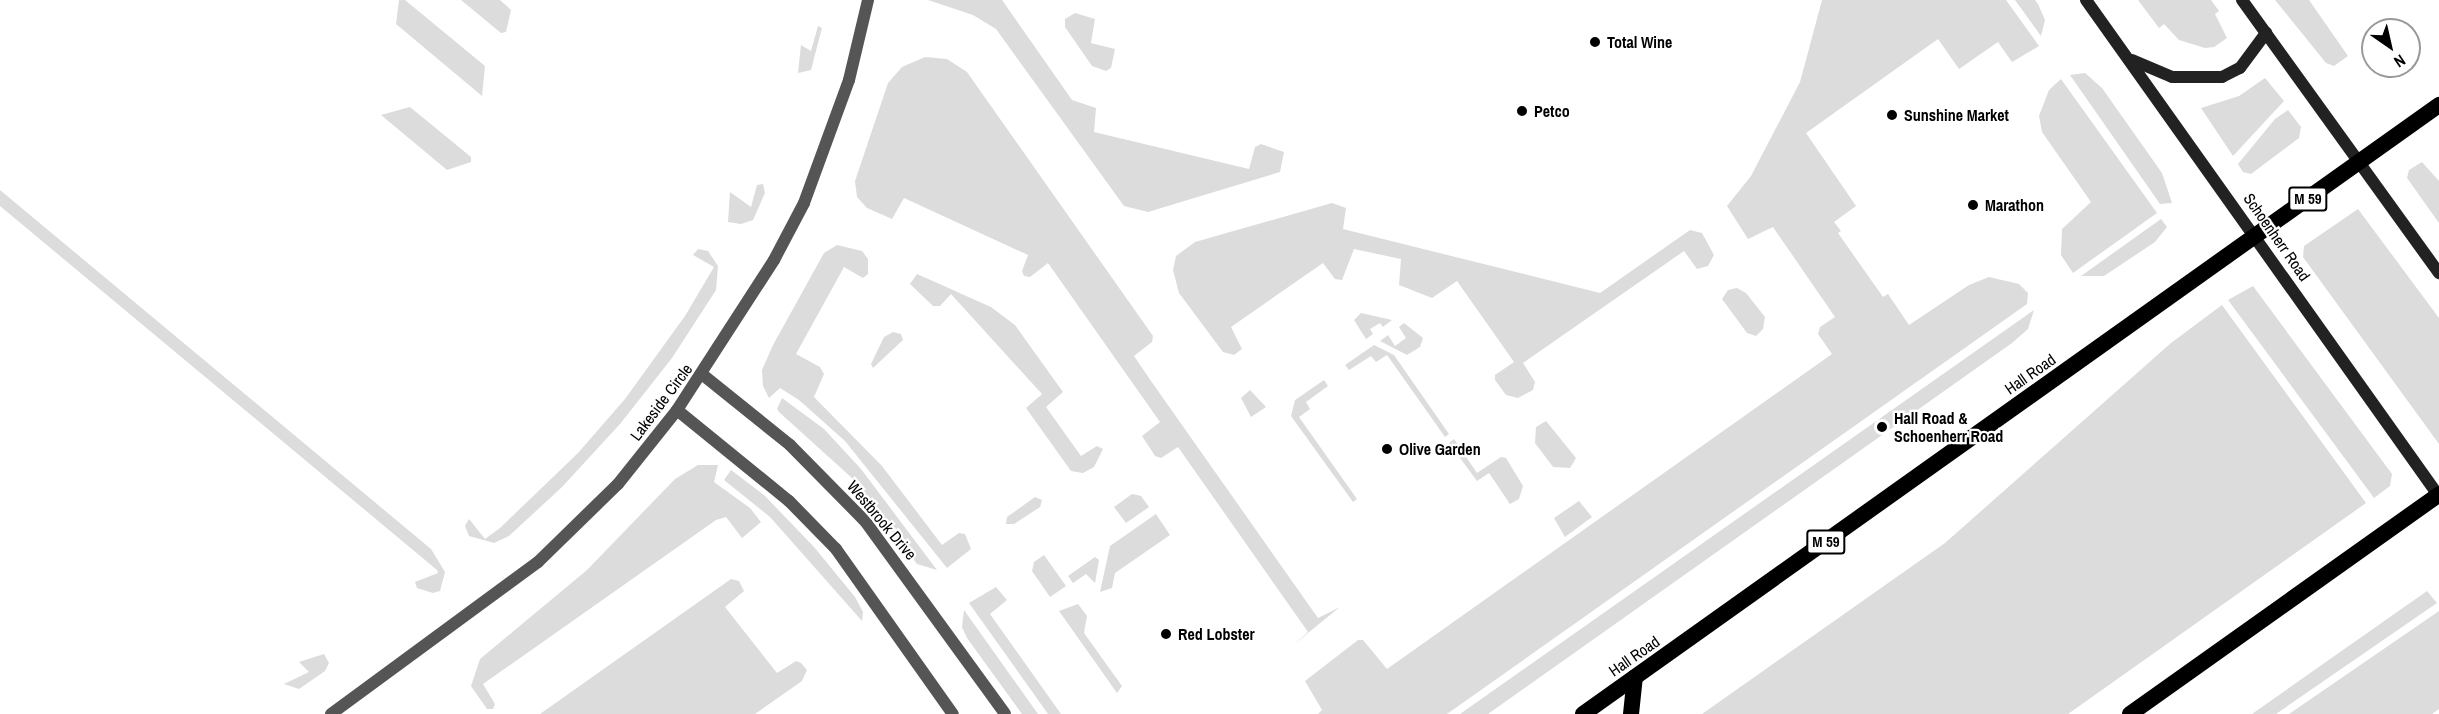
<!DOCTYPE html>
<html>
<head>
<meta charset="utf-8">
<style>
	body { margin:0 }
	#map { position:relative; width:2439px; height:714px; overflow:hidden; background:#fff; font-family:"Archivo Narrow",sans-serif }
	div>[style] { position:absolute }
	.green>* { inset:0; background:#dcdcdc }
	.minor>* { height:12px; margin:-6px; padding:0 6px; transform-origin:6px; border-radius:6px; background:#555 }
	.secondary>* { height:12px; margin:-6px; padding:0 6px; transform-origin:6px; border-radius:6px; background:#222 }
	.trunk>* { height:16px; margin:-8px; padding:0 8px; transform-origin:8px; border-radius:8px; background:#000 }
	.dots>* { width:16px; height:16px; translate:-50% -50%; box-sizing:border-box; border:3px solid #fff; border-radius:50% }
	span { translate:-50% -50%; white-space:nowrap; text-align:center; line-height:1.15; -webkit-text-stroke:4.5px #fff; paint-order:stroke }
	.shield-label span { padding:2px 4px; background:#fff; border:2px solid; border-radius:4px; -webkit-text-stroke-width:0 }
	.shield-label { font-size:15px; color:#000; font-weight:700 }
	.poi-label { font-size:16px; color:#000; font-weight:700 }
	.left { translate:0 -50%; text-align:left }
	.street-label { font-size:16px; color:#000 }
	.north { position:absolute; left:2361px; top:18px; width:60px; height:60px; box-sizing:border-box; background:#fff; border:2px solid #999; border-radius:50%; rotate:146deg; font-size:16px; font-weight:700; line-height:24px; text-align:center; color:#000 }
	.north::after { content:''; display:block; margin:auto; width:21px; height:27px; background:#000; clip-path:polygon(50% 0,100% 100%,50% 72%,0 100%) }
</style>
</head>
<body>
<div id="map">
	<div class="green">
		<i style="clip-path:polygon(399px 0,405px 0,485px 66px,482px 96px,396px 24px)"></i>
		<i style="clip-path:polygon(461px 0,500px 0,511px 10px,506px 32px,501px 33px)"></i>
		<i style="clip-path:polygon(928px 0,1002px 0,1072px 100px,1096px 108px,1094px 132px,1249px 169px,1255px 147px,1261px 144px,1284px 152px,1280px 172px,1148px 212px,1124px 206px,996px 29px,973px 15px)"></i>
		<i style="clip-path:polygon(1822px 0,2006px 0,2039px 46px,2012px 62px,1998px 42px,1959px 69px,1938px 39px,1806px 133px,1856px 206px,1834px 222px,1841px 231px,1838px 233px,1883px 297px,1888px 294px,1909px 325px,1969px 285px,1989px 277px,2019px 284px,2028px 293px,2027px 304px,1447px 714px,1318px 714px,1322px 710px,1305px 681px,1358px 640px,1363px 640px,1387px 669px,1832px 354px,1818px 334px,1820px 327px,1835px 317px,1773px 227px,1748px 239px,1727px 206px,1751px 176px,1800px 82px)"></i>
		<i style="clip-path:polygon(2015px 0,2035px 0,2038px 4px,2045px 20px,2041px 36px)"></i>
		<i style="clip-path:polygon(2138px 0,2211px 0,2219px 11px,2215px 14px,2227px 38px,2214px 47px,2205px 48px,2179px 40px,2164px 24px,2159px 28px)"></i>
		<i style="clip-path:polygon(2275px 0,2309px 0,2348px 56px,2334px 66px,2326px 63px)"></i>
		<i style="clip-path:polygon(1075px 13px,1095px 19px,1091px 43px,1115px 49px,1111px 68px,1106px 71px,1092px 66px,1065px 27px,1065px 19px)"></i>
		<i style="clip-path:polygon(818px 26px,822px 28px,811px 70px,798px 73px,801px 45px,811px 51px)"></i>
		<i style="clip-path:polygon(925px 57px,947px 59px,967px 72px,1153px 336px,1152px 342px,1134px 356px,1151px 381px,1318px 618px,1340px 607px,1292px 646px,1308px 632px,1178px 447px,1161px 458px,1155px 456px,1142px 436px,1160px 422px,1048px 263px,1030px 277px,1024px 276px,1022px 271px,1028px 255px,904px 198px,892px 219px,867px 208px,857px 197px,855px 181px,888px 83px,902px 67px)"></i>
		<i style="clip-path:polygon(2085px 73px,2102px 88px,2162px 173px,2172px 203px,2160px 204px,2070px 75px)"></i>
		<i style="clip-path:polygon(2265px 78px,2284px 101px,2233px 156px,2201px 108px,2239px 96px)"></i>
		<i style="clip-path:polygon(2061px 79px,2157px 213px,2073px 273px,2061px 255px,2062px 229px,2091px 202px,2042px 132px,2039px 116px,2049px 90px)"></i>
		<i style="clip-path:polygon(410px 107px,471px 157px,471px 162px,447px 170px,381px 115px)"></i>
		<i style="clip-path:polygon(2288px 110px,2301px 127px,2299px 138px,2251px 174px,2243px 172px,2238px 164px,2275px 119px)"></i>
		<i style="clip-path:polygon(2422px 162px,2439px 181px,2439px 223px,2407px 178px,2409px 170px)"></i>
		<i style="clip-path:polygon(763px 184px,765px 193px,753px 220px,741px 224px,728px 222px,730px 192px,751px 207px,757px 185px)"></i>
		<i style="clip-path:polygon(0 190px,431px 549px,445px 572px,440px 591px,433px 593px,417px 588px,415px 582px,438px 573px,437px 570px,0 206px)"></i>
		<i style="clip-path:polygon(1332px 203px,1346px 208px,1343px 229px,1600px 293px,1690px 230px,1702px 233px,1714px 255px,1708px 266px,1697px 269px,1684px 251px,1523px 363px,1535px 382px,1533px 390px,1518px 398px,1506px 395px,1495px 380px,1495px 375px,1514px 362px,1457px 281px,1432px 298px,1399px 285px,1401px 259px,1354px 249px,1342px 280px,1335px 279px,1323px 263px,1231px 327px,1242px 349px,1234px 355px,1223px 352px,1179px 293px,1173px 270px,1176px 256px,1195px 242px)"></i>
		<i style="clip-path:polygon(2358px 209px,2439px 318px,2439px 444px,2303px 257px,2304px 246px)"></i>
		<i style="clip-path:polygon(2161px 219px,2167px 227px,2155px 242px,2104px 276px,2081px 276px)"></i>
		<i style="clip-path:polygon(837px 245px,862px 251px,868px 259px,868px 274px,863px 278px,844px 267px,796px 354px,820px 367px,824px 374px,814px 397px,882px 466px,942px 545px,959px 533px,965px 534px,971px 549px,947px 568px,845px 441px,799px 400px,780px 388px,769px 398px,763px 386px,762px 370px,773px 345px,824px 253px)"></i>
		<i style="clip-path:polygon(698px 249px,708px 251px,718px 266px,716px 290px,672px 358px,620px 424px,562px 487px,509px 536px,494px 543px,469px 536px,465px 526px,469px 519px,485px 539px,500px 528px,578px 453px,625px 399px,685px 316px,714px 267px,693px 255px)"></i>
		<i style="clip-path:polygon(917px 274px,991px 307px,1015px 325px,1063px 392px,1046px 407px,1081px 456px,1097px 446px,1103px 449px,1094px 467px,1083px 473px,1071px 471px,1026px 408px,1042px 394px,951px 294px,940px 306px,933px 306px,910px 284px)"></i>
		<i style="clip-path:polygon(2253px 286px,2392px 474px,2390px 486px,2374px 498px,2228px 300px)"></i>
		<i style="clip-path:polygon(1737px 288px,1746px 293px,1765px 317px,1763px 329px,1756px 336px,1747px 333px,1722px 299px,1728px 290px)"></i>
		<i style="clip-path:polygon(2222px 305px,2366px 503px,2068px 714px,1702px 714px,1945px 543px,2171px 343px)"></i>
		<i style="clip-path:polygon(2034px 310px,2028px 329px,2012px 343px,1488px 714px,1460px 714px)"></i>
		<i style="clip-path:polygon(1361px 313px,1392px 320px,1383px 327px,1380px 323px,1370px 329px,1373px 334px,1366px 339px,1354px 320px)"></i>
		<i style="clip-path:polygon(1404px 323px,1423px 338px,1420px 347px,1407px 355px,1380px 341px,1388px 335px,1395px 346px,1406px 338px,1399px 327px)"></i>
		<i style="clip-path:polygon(893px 332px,901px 334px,903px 340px,873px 368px,871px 364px,884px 337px)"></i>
		<i style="clip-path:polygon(1374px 345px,1394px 355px,1449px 434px,1445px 437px,1387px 355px,1376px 362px,1371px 356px,1349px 370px,1345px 365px)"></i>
		<i style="clip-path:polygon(1324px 380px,1328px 386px,1306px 402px,1310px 409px,1299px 417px,1357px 499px,1353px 502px,1291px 416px,1295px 400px)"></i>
		<i style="clip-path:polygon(1250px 390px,1266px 407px,1251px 417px,1241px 398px)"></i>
		<i style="clip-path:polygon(782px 398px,824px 429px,861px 469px,937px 570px,917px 564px,853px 479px,779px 412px,777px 409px)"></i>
		<i style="clip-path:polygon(1546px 421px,1576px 458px,1570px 468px,1553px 467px,1535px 443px,1536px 427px)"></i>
		<i style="clip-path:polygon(1454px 439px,1477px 473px,1501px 457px,1506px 458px,1523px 486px,1519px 499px,1510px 504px,1489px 473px,1477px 481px,1449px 443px)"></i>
		<i style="clip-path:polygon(698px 465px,718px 465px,714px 482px,750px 508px,761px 522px,742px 538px,726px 517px,716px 520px,483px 684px,495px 704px,493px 709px,487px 709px,471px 686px,480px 659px,587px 570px,675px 479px)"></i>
		<i style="clip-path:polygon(731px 470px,764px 495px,814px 547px,855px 597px,863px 612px,862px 621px,770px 517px,724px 480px)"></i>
		<i style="clip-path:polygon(1132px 494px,1141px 496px,1149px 507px,1126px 523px,1114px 507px)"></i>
		<i style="clip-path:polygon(1035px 497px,1042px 500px,1040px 507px,1014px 524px,1006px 524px,1007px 517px)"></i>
		<i style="clip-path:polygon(1579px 501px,1592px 517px,1565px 537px,1554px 518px)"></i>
		<i style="clip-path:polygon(1156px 514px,1170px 535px,1115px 573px,1112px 588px,1100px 592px,1110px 546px)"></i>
		<i style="clip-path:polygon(1044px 555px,1066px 586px,1050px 597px,1032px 571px,1034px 562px)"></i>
		<i style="clip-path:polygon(1095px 557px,1099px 560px,1095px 583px,1086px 574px,1073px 583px,1068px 576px)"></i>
		<i style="clip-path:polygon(731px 579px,739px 581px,744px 591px,725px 607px,777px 673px,796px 661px,801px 663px,807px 670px,802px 681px,755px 714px,540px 714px)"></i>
		<i style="clip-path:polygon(996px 587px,1007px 600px,990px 614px,1061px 714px,1048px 714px,969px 603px)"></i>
		<i style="clip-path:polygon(2427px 591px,2437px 603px,2276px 714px,2252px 714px)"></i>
		<i style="clip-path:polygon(1078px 604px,1087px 616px,1084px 633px,1122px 686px,1117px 693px,1059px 611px)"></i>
		<i style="clip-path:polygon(964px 610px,1038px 714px,1022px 714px,967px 638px,962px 627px)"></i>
		<i style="clip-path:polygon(2439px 611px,2439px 709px,2432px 714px,2289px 714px)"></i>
		<i style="clip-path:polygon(324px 654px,329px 663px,325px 671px,299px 689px,284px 684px,309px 672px,299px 662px)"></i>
	</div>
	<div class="minor">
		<i style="left:703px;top:375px;width:112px;rotate:38.8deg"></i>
		<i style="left:790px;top:445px;width:107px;rotate:45.4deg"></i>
		<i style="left:865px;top:521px;width:238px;rotate:54deg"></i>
		<i style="left:677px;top:410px;width:144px;rotate:39.1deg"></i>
		<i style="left:789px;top:501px;width:67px;rotate:45.6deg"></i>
		<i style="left:836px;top:549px;width:202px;rotate:54.7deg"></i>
		<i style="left:331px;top:714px;width:257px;rotate:-36.3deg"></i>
		<i style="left:538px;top:562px;width:112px;rotate:-44.3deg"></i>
		<i style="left:618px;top:484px;width:95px;rotate:-51.4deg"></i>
		<i style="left:677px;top:410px;width:179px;rotate:-57.1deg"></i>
		<i style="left:774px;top:260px;width:64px;rotate:-62.2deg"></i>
		<i style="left:804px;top:203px;width:131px;rotate:-69.9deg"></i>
		<i style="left:849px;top:80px;width:82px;rotate:-76.6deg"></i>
	</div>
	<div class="secondary">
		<i style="left:2086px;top:0;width:607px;rotate:54.58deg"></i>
		<i style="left:2242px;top:0;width:337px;rotate:54.2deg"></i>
		<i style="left:2132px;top:60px;width:43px;rotate:23deg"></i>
		<i style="left:2172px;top:77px;width:50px"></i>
		<i style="left:2222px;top:77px;width:20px;rotate:-27deg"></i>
		<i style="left:2240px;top:68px;width:44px;rotate:-53.4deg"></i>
	</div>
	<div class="trunk">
		<i style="left:1583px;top:714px;width:1051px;rotate:-35.43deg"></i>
		<i style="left:1631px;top:714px;width:37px;rotate:-84deg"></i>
		<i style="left:2130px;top:714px;width:379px;rotate:-35.4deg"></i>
	</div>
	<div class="dots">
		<i style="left:1595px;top:42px;background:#000"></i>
		<i style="left:1522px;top:111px;background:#000"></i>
		<i style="left:1892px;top:115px;background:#000"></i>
		<i style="left:1973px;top:205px;background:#000"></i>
		<i style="left:1882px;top:427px;background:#000"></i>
		<i style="left:1387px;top:449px;background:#000"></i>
		<i style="left:1166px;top:634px;background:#000"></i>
	</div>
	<div class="shield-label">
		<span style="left:2308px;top:199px">M 59</span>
		<span style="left:1826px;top:542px">M 59</span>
	</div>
	<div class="poi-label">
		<span class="left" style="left:1607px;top:42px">Total Wine</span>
		<span class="left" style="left:1534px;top:111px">Petco</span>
		<span class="left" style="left:1904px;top:115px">Sunshine Market</span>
		<span class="left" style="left:1985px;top:205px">Marathon</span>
		<span class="left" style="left:1894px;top:427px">Hall Road &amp;<br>Schoenherr Road</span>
		<span class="left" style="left:1399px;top:449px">Olive Garden</span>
		<span class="left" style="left:1178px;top:634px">Red Lobster</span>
	</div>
	<div class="street-label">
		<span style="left:2277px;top:237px;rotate:55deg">Schoenherr Road</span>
		<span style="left:2030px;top:374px;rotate:-35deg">Hall Road</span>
		<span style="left:661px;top:402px;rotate:-53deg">Lakeside Circle</span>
		<span style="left:882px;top:520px;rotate:50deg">Westbrook Drive</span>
		<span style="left:1634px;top:656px;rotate:-35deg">Hall Road</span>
	</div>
	<div class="north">N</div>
</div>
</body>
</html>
